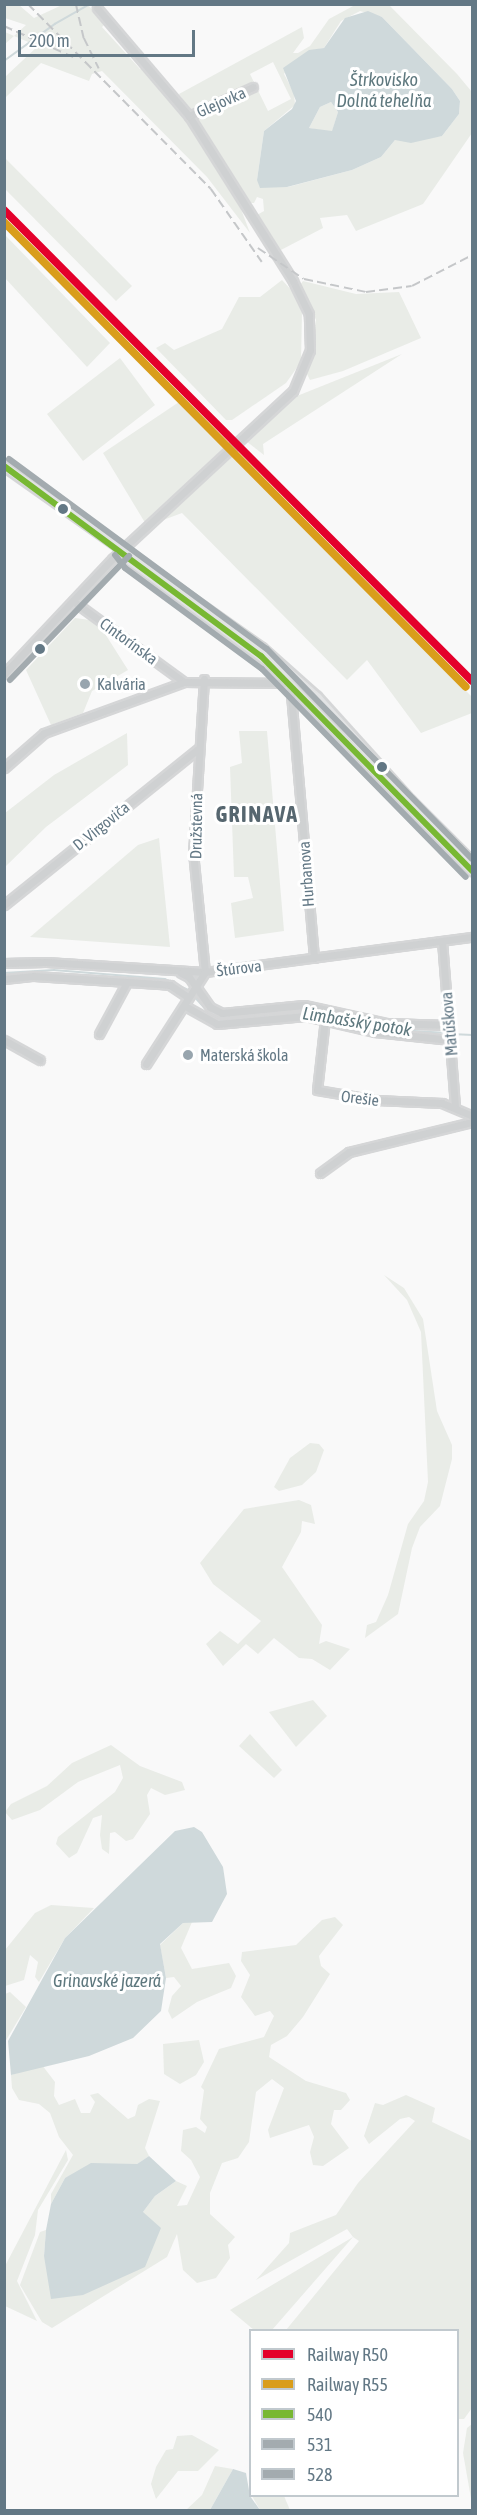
<!DOCTYPE html>
<html>
<head>
<meta charset="utf-8">
<style>
	body { margin:0 }
	#map { position:relative; width:477px; height:2515px; overflow:hidden; background:#f9f9f9; font-family:"Asap Condensed",sans-serif }
	div>[style] { position:absolute }
	.green>* { inset:0; background:#e9ece7 }
	.water>* { inset:0; background:#cfd9db }
	.stream>* { height:1.5px; margin:-0.75px; padding:0 0.75px; transform-origin:0.75px; border-radius:0.75px; background:#cfd9db }
	.roads { filter:drop-shadow(2px 0 #d5d6d7) drop-shadow(-2px 0 #d5d6d7) drop-shadow(0 2px #d5d6d7) drop-shadow(0 -2px #d5d6d7) }
	.minor>* { height:7px; margin:-3.5px; padding:0 3.5px; transform-origin:3.5px; border-radius:3.5px; background:#cfd1d2 }
	.major>* { height:8px; margin:-4px; padding:0 4px; transform-origin:4px; border-radius:4px; background:#e2e3e4 }
	.rail>* { height:1.5px; margin-top:-0.75px; transform-origin:0; background:repeating-linear-gradient(90deg,#c5c7c9 0 9px,transparent 0 13.5px) }
	.bus-1>* { height:6px; margin:-3px; padding:0 3px; transform-origin:3px; border-radius:3px; background:#78b833 }
	.bus-2>* { height:6px; margin:-3px; padding:0 3px; transform-origin:3px; border-radius:3px; background:#a3abaf }
	.bus-3>* { height:6px; margin:-3px; padding:0 3px; transform-origin:3px; border-radius:3px; background:#a3abaf }
	.rail-1>* { height:8px; margin:-4px; padding:0 4px; transform-origin:4px; border-radius:4px; background:#e4002b }
	.rail-2>* { height:8px; margin:-4px; padding:0 4px; transform-origin:4px; border-radius:4px; background:#d99d1b }
	.dots>* { width:16px; height:16px; translate:-50% -50%; box-sizing:border-box; border:3px solid #fff; border-radius:50% }
	span { translate:-50% -50%; white-space:nowrap; text-align:center; line-height:1.15; -webkit-text-stroke:6px #fff; paint-order:stroke }
	.street-label { font-size:16px; color:#637885 }
	.poi-label { font-size:16px; color:#637885 }
	.left { translate:0 -50%; text-align:left }
	.water-label { font-size:18px; color:#5e787e; font-style:italic }
	.district-label { font-size:22px; color:#56666f; font-weight:700; letter-spacing:1.5px }
	.frame { position:absolute; inset:0; border:6px solid #637885; pointer-events:none }
	.legend { position:absolute; left:249px; top:2329px; width:210px; height:168px; box-sizing:border-box; background:#fff; border:2px solid #c1c9ce; margin:0; padding:8px 10px; list-style:none; font-size:18px; color:#637885 }
	.legend li { display:flex; align-items:center; gap:12px; height:30px }
	.legend b { width:30px; border:2px solid #c1c9ce }
	.scale { position:absolute; left:18px; top:30px; width:177px; height:27px; box-sizing:border-box; border:3px solid #637885; border-top:0; padding-left:8px; font-size:18px; line-height:21px; white-space:nowrap; color:#637885; -webkit-text-stroke:4px #fff; paint-order:stroke }
</style>
</head>
<body>
<div id="map">
	<div class="green">
		<i style="clip-path:polygon(5px 5px,19px 5px,34px 18px,62px 5px,88px 5px,105px 24px,102px 27px,140px 69px,145px 66px,176px 106px,236px 196px,250px 233px,207px 177px,102px 71px,92px 74px,89px 81px,41px 63px,5px 98px,5px 77px,38px 46px,14px 36px,5px 44px,5px 32px,14px 36px,26px 25px,5px 18px)"></i>
		<i style="clip-path:polygon(evenodd,355px 5px,390px 6px,457px 74px,472px 92px,472px 133px,423px 204px,356px 231px,347px 215px,320px 218px,323px 228px,279px 251px,257px 215px,264px 211px,263px 199px,257px 197px,254px 203px,248px 203px,179px 94px,302px 27px,304px 38px,293px 53px,298px 53px,310px 46px,329px 19px,355px 5px,360px 11px,382px 17px,452px 89px,460px 101px,459px 114px,442px 136px,395px 140px,381px 157px,352px 170px,288px 187px,257px 180px,264px 131px,295px 105px,294px 93px,284px 74px,290px 65px,309px 51px,324px 48px,341px 21px,360px 11px,355px 5px,273px 62px,291px 99px,268px 111px,250px 74px,273px 62px)"></i>
		<i style="clip-path:polygon(331px 102px,338px 112px,332px 132px,309px 128px,320px 107px)"></i>
		<i style="clip-path:polygon(4px 157px,132px 286px,116px 301px,5px 189px)"></i>
		<i style="clip-path:polygon(5px 235px,110px 343px,87px 367px,5px 278px)"></i>
		<i style="clip-path:polygon(282px 280px,296px 295px,302px 312px,301px 362px,286px 383px,232px 420px,226px 420px,156px 348px,165px 343px,174px 350px,222px 329px,239px 297px,260px 297px)"></i>
		<i style="clip-path:polygon(303px 281px,356px 294px,399px 292px,421px 338px,343px 371px,310px 380px,307px 374px,316px 320px,300px 285px)"></i>
		<i style="clip-path:polygon(402px 354px,263px 444px,264px 455px,246px 441px,292px 398px)"></i>
		<i style="clip-path:polygon(120px 358px,155px 405px,83px 461px,47px 414px)"></i>
		<i style="clip-path:polygon(179px 402px,472px 697px,472px 713px,421px 733px,367px 660px,347px 680px,182px 513px,147px 526px,103px 453px)"></i>
		<i style="clip-path:polygon(75px 618px,97px 621px,128px 670px,92px 691px,83px 713px,51px 725px,26px 670px)"></i>
		<i style="clip-path:polygon(239px 731px,267px 731px,284px 931px,235px 938px,231px 903px,253px 898px,248px 877px,234px 877px,230px 767px,242px 763px)"></i>
		<i style="clip-path:polygon(127px 733px,128px 765px,46px 827px,5px 867px,5px 813px,54px 775px)"></i>
		<i style="clip-path:polygon(159px 838px,170px 947px,30px 937px,138px 845px)"></i>
		<i style="clip-path:polygon(384px 1275px,404px 1288px,423px 1319px,437px 1411px,452px 1445px,452px 1459px,440px 1506px,420px 1527px,412px 1548px,398px 1614px,365px 1638px,367px 1625px,376px 1622px,388px 1595px,408px 1524px,424px 1501px,428px 1482px,421px 1332px,407px 1300px)"></i>
		<i style="clip-path:polygon(310px 1443px,319px 1444px,324px 1450px,316px 1472px,302px 1485px,279px 1491px,274px 1487px,290px 1458px)"></i>
		<i style="clip-path:polygon(299px 1500px,311px 1505px,315px 1524px,302px 1521px,301px 1532px,282px 1567px,322px 1625px,319px 1644px,326px 1641px,350px 1649px,330px 1670px,312px 1659px,299px 1658px,274px 1638px,258px 1654px,246px 1644px,223px 1666px,206px 1644px,220px 1631px,238px 1644px,261px 1621px,213px 1584px,200px 1563px,244px 1509px)"></i>
		<i style="clip-path:polygon(313px 1700px,327px 1716px,296px 1747px,269px 1712px)"></i>
		<i style="clip-path:polygon(250px 1734px,282px 1770px,274px 1778px,239px 1746px)"></i>
		<i style="clip-path:polygon(111px 1745px,140px 1766px,182px 1782px,185px 1790px,165px 1795px,151px 1788px,147px 1795px,150px 1814px,133px 1839px,126px 1841px,115px 1832px,110px 1833px,109px 1854px,102px 1849px,100px 1835px,102px 1815px,93px 1818px,77px 1853px,69px 1858px,56px 1844px,58px 1837px,115px 1792px,123px 1778px,120px 1765px,78px 1782px,40px 1810px,12px 1820px,5px 1812px,11px 1804px,47px 1786px,72px 1763px)"></i>
		<i style="clip-path:polygon(51px 1905px,94px 1908px,65px 1938px,39px 1982px,35px 1977px,38px 1962px,30px 1955px,24px 1980px,5px 1986px,5px 1950px,35px 1913px)"></i>
		<i style="clip-path:polygon(335px 1917px,343px 1925px,319px 1956px,321px 1966px,330px 1974px,303px 2017px,287px 2036px,271px 2045px,269px 2057px,306px 2081px,346px 2093px,350px 2100px,341px 2110px,334px 2110px,331px 2124px,349px 2148px,323px 2166px,313px 2165px,310px 2152px,314px 2137px,309px 2125px,270px 2138px,268px 2130px,284px 2088px,272px 2079px,256px 2092px,249px 2142px,238px 2158px,222px 2163px,210px 2193px,210px 2214px,235px 2237px,228px 2245px,230px 2258px,216px 2278px,197px 2283px,183px 2270px,177px 2234px,167px 2257px,52px 2328px,42px 2322px,20px 2285px,40px 2232px,46px 2230px,44px 2256px,143px 2212px,155px 2196px,176px 2181px,187px 2186px,177px 2206px,187px 2205px,200px 2177px,191px 2160px,181px 2151px,183px 2130px,196px 2127px,205px 2133px,207px 2127px,200px 2119px,204px 2090px,201px 2087px,219px 2049px,264px 2037px,274px 2016px,270px 2011px,255px 2016px,241px 1997px,250px 1975px,241px 1961px,242px 1952px,296px 1945px,322px 1920px)"></i>
		<i style="clip-path:polygon(192px 1922px,181px 1948px,192px 1969px,229px 1963px,236px 1976px,231px 1988px,197px 2002px,172px 2019px,168px 2011px,172px 1996px,181px 1986px,174px 1977px,166px 1978px,160px 1945px,183px 1923px)"></i>
		<i style="clip-path:polygon(10px 1992px,26px 2007px,5px 2042px,5px 1994px)"></i>
		<i style="clip-path:polygon(199px 2040px,204px 2062px,196px 2075px,180px 2084px,164px 2074px,163px 2044px)"></i>
		<i style="clip-path:polygon(42px 2065px,55px 2082px,54px 2096px,59px 2105px,75px 2099px,81px 2113px,90px 2113px,95px 2102px,90px 2095px,98px 2093px,128px 2119px,135px 2116px,138px 2105px,149px 2099px,160px 2101px,145px 2148px,149px 2156px,137px 2164px,65px 2178px,51px 2204px,51px 2194px,73px 2155px,59px 2137px,50px 2113px,39px 2104px,19px 2100px,12px 2088px,11px 2075px)"></i>
		<i style="clip-path:polygon(406px 2095px,435px 2108px,432px 2122px,472px 2141px,472px 2408px,464px 2419px,458px 2419px,458px 2330px,286px 2330px,359px 2241px,353px 2237px,272px 2330px,254px 2330px,230px 2310px,353px 2237px,347px 2229px,256px 2280px,289px 2243px,290px 2233px,336px 2215px,358px 2183px,415px 2121px,409px 2117px,400px 2119px,369px 2144px,364px 2136px,375px 2103px,383px 2105px)"></i>
		<i style="clip-path:polygon(66px 2150px,68px 2160px,38px 2210px,35px 2235px,17px 2281px,37px 2321px,5px 2306px,5px 2266px)"></i>
		<i style="clip-path:polygon(472px 2424px,472px 2504px,463px 2453px,467px 2428px)"></i>
		<i style="clip-path:polygon(192px 2435px,219px 2450px,198px 2471px,178px 2471px,156px 2499px,151px 2484px,156px 2467px,166px 2450px,173px 2449px,177px 2436px)"></i>
		<i style="clip-path:polygon(215px 2466px,233px 2469px,210px 2510px,186px 2510px,202px 2495px)"></i>
		<i style="clip-path:polygon(252px 2496px,284px 2496px,290px 2510px,260px 2510px)"></i>
	</div>
	<div class="water">
		<i style="clip-path:polygon(evenodd,368px 11px,382px 17px,452px 89px,460px 101px,459px 114px,442px 136px,411px 143px,395px 140px,381px 157px,352px 170px,287px 187px,260px 188px,257px 180px,264px 131px,292px 109px,296px 101px,283px 68px,309px 50px,324px 48px,345px 18px,368px 11px,331px 102px,338px 112px,332px 131px,309px 128px,320px 107px,331px 102px)"></i>
		<i style="clip-path:polygon(194px 1827px,202px 1832px,223px 1867px,227px 1894px,212px 1922px,183px 1923px,160px 1944px,166px 1978px,161px 2011px,133px 2038px,89px 2056px,11px 2075px,8px 2041px,65px 1938px,175px 1831px)"></i>
		<i style="clip-path:polygon(149px 2156px,176px 2181px,155px 2196px,143px 2212px,161px 2228px,145px 2267px,83px 2295px,51px 2299px,44px 2256px,46px 2230px,51px 2204px,65px 2178px,91px 2163px,137px 2164px)"></i>
		<i style="clip-path:polygon(233px 2469px,246px 2473px,250px 2496px,260px 2510px,210px 2510px)"></i>
	</div>
	<div class="stream">
		<i style="left:4px;top:61px;width:63px;rotate:-36deg"></i>
		<i style="left:55px;top:24px;width:40px;rotate:-29.7deg"></i>
		<i style="left:4px;top:973px;width:50px;rotate:-3.4deg"></i>
		<i style="left:54px;top:970px;width:111px;rotate:4.6deg"></i>
		<i style="left:165px;top:979px;width:26px;rotate:25deg"></i>
		<i style="left:194px;top:996px;width:24px;rotate:48deg"></i>
		<i style="left:210px;top:1014px;width:13px;rotate:18deg"></i>
		<i style="left:222px;top:1018px;width:87px;rotate:-4.6deg"></i>
		<i style="left:309px;top:1011px;width:75px;rotate:13.9deg"></i>
		<i style="left:382px;top:1029px;width:65px;rotate:3.5deg"></i>
		<i style="left:452px;top:1034px;width:20px;rotate:3deg"></i>
	</div>
	<div class="roads">
		<div class="minor">
			<i style="left:189px;top:116px;width:70px;rotate:-24.4deg"></i>
			<i style="left:73px;top:601px;width:137px;rotate:36.1deg"></i>
			<i style="left:4px;top:674px;width:158px;rotate:-46.8deg"></i>
			<i style="left:112px;top:559px;width:247px;rotate:-42.9deg"></i>
			<i style="left:293px;top:391px;width:44px;rotate:-67.5deg"></i>
			<i style="left:310px;top:350px;width:36px;rotate:-92deg"></i>
			<i style="left:309px;top:314px;width:37px;rotate:-116deg"></i>
			<i style="left:293px;top:281px;width:195px;rotate:-122.2deg"></i>
			<i style="left:189px;top:116px;width:142px;rotate:-130.4deg"></i>
			<i style="left:204px;top:679px;width:173px;rotate:93.6deg"></i>
			<i style="left:193px;top:852px;width:121px;rotate:84.3deg"></i>
			<i style="left:4px;top:768px;width:53px;rotate:-41.2deg"></i>
			<i style="left:44px;top:733px;width:149px;rotate:-20deg"></i>
			<i style="left:184px;top:682px;width:106px;rotate:0.5deg"></i>
			<i style="left:290px;top:683px;width:276px;rotate:85deg"></i>
			<i style="left:4px;top:905px;width:250px;rotate:-38.8deg"></i>
			<i style="left:442px;top:941px;width:167px;rotate:85.5deg"></i>
			<i style="left:4px;top:963px;width:42px;rotate:-1.4deg"></i>
			<i style="left:46px;top:962px;width:159px;rotate:3.6deg"></i>
			<i style="left:205px;top:972px;width:269px;rotate:-7.5deg"></i>
			<i style="left:181px;top:973px;width:9px;rotate:27deg"></i>
			<i style="left:189px;top:977px;width:37px;rotate:55deg"></i>
			<i style="left:210px;top:1007px;width:13px;rotate:27deg"></i>
			<i style="left:222px;top:1013px;width:82px;rotate:-5.6deg"></i>
			<i style="left:304px;top:1005px;width:84px;rotate:12.4deg"></i>
			<i style="left:386px;top:1023px;width:64px;rotate:1.8deg"></i>
			<i style="left:4px;top:979px;width:30px;rotate:-6deg"></i>
			<i style="left:34px;top:976px;width:125px;rotate:3.7deg"></i>
			<i style="left:159px;top:984px;width:11px;rotate:5deg"></i>
			<i style="left:170px;top:985px;width:22px;rotate:34deg"></i>
			<i style="left:185px;top:1006px;width:37px;rotate:29deg"></i>
			<i style="left:217px;top:1024px;width:89px;rotate:-5.1deg"></i>
			<i style="left:306px;top:1016px;width:71px;rotate:13.1deg"></i>
			<i style="left:375px;top:1032px;width:76px;rotate:6deg"></i>
			<i style="left:325px;top:1019px;width:71px;rotate:96.4deg"></i>
			<i style="left:317px;top:1090px;width:60px;rotate:9.6deg"></i>
			<i style="left:376px;top:1100px;width:66px;rotate:2.6deg"></i>
			<i style="left:442px;top:1103px;width:33px;rotate:23deg"></i>
			<i style="left:99px;top:1034px;width:59px;rotate:-61.7deg"></i>
			<i style="left:4px;top:1040px;width:41px;rotate:29.1deg"></i>
			<i style="left:146px;top:1064px;width:109px;rotate:-57.3deg"></i>
			<i style="left:320px;top:1173px;width:36px;rotate:-36deg"></i>
			<i style="left:349px;top:1152px;width:127px;rotate:-13.7deg"></i>
		</div>
		<div class="major">
			<i style="left:4px;top:466px;width:316px;rotate:35.2deg"></i>
			<i style="left:262px;top:648px;width:74px;rotate:41.7deg"></i>
			<i style="left:317px;top:697px;width:140px;rotate:47.9deg"></i>
			<i style="left:411px;top:801px;width:86px;rotate:45deg"></i>
			<i style="left:123px;top:550px;width:13px;rotate:58deg"></i>
			<i style="left:130px;top:561px;width:171px;rotate:36.2deg"></i>
			<i style="left:268px;top:662px;width:292px;rotate:45.7deg"></i>
		</div>
	</div>
	<div class="rail">
		<i style="left:28px;top:4px;width:260px;rotate:45.3deg"></i>
		<i style="left:211px;top:189px;width:89px;rotate:55.1deg"></i>
		<i style="left:76px;top:4px;width:35px;rotate:77deg"></i>
		<i style="left:84px;top:38px;width:34px;rotate:64deg"></i>
		<i style="left:4px;top:26px;width:76px;rotate:24.2deg"></i>
		<i style="left:258px;top:248px;width:55px;rotate:34deg"></i>
		<i style="left:304px;top:279px;width:63px;rotate:11.8deg"></i>
		<i style="left:366px;top:292px;width:46px;rotate:-7.4deg"></i>
		<i style="left:412px;top:286px;width:68px;rotate:-27.3deg"></i>
	</div>
	<div class="bus-1">
		<i style="left:4px;top:466px;width:320px;rotate:36.5deg"></i>
		<i style="left:261px;top:656px;width:301px;rotate:45.5deg"></i>
	</div>
	<div class="bus-2">
		<i style="left:115px;top:555px;width:16px;rotate:52deg"></i>
		<i style="left:125px;top:568px;width:170px;rotate:36.4deg"></i>
		<i style="left:262px;top:669px;width:291px;rotate:45.6deg"></i>
		<i style="left:10px;top:680px;width:172px;rotate:-46.2deg"></i>
	</div>
	<div class="bus-3">
		<i style="left:9px;top:459px;width:320px;rotate:36.4deg"></i>
		<i style="left:267px;top:649px;width:293px;rotate:45.7deg"></i>
	</div>
	<div class="rail-1">
		<i style="left:4px;top:210px;width:664px;rotate:45.18deg"></i>
	</div>
	<div class="rail-2">
		<i style="left:4px;top:222px;width:655px;rotate:45.19deg"></i>
	</div>
	<div class="dots">
		<i style="left:63px;top:509px;background:#637885"></i>
		<i style="left:40px;top:649px;background:#637885"></i>
		<i style="left:85px;top:684px;background:#98a5ae"></i>
		<i style="left:382px;top:767px;background:#637885"></i>
		<i style="left:188px;top:1055px;background:#98a5ae"></i>
	</div>
	<div class="street-label">
		<span style="left:221px;top:102px;rotate:-24deg">Glejovka</span>
		<span style="left:129px;top:641px;rotate:36deg">Cintorínska</span>
		<span style="left:101px;top:826px;rotate:-39deg">D. Virgoviča</span>
		<span style="left:196px;top:826px;rotate:-89deg">Družstevná</span>
		<span style="left:306px;top:874px;rotate:-94deg">Hurbanova</span>
		<span style="left:239px;top:968px;rotate:-7deg">Štúrova</span>
		<span style="left:449px;top:1024px;rotate:-95deg">Matúškova</span>
		<span style="left:360px;top:1098px;rotate:7deg">Orešie</span>
	</div>
	<div class="poi-label">
		<span class="left" style="left:97px;top:684px">Kalvária</span>
		<span class="left" style="left:200px;top:1055px">Materská škola</span>
	</div>
	<div class="water-label">
		<span style="left:384px;top:91px">Štrkovisko<br>Dolná tehelňa</span>
		<span style="left:357px;top:1022px;rotate:9deg">Limbašský potok</span>
		<span style="left:107px;top:1981px">Grinavské jazerá</span>
	</div>
	<div class="district-label">
		<span style="left:257px;top:815px">GRINAVA</span>
	</div>
	<div class="frame"></div>
	<ul class="legend">
	<li><b style="height:8px;background:#e4002b"></b>Railway R50</li>
	<li><b style="height:8px;background:#d99d1b"></b>Railway R55</li>
	<li><b style="height:8px;background:#78b833"></b>540</li>
	<li><b style="height:8px;background:#a3abaf"></b>531</li>
	<li><b style="height:8px;background:#a3abaf"></b>528</li>
	</ul>
	<div class="scale">200 m</div>
</div>
</body>
</html>
